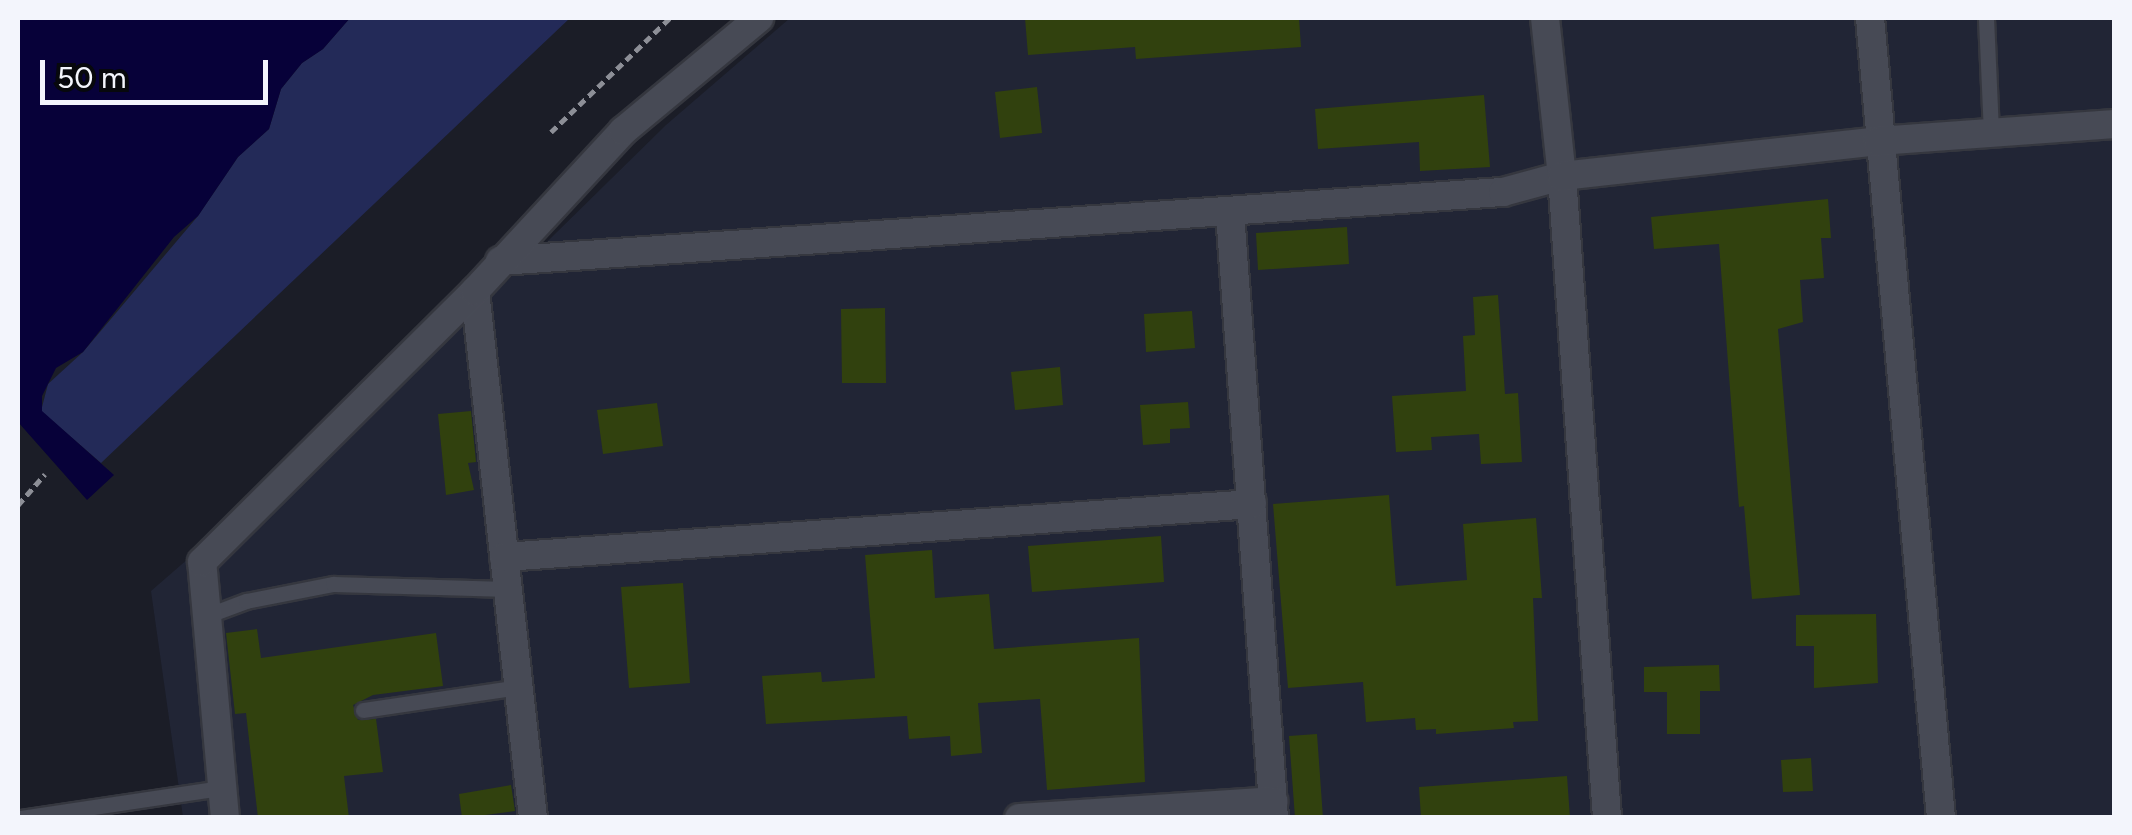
<!DOCTYPE html>
<html>
<head>
<meta charset="utf-8">
<style>
	body { margin:0 }
	#map { position:relative; width:2132px; height:835px; overflow:hidden; background:#1b1d27; font-family:Figtree,sans-serif }
	div>[style] { position:absolute }
	.built>* { inset:0; background:#212535 }
	.green>* { inset:0; background:#232a58 }
	.water>* { inset:0; background:#070139 }
	.building>* { inset:0; background:#31410e }
	.path>* { height:5px; margin-top:-2.5px; transform-origin:0; background:repeating-linear-gradient(90deg,#8d8f97 0 8px,transparent 0 13px) }
	.roads { filter:drop-shadow(2px 0 #35373f) drop-shadow(-2px 0 #35373f) drop-shadow(0 2px #35373f) drop-shadow(0 -2px #35373f) }
	.service>* { height:15px; margin:-7.5px; padding:0 7.5px; transform-origin:7.5px; border-radius:7.5px; background:#474a55 }
	.minor>* { height:28px; margin:-14px; padding:0 14px; transform-origin:14px; border-radius:14px; background:#474a55 }
	.tertiary>* { height:28px; margin:-14px; padding:0 14px; transform-origin:14px; border-radius:14px; background:#474a55 }
	span { translate:-50% -50%; white-space:nowrap; text-align:center; line-height:1.15; -webkit-text-stroke:10px #07080c; paint-order:stroke }
	.frame { position:absolute; inset:0; border:20px solid #f3f5fc; pointer-events:none }
	.scale { position:absolute; left:40px; top:60px; width:228px; height:45px; box-sizing:border-box; border:5px solid #f3f5fc; border-top:0; padding-left:12px; font-size:30px; line-height:35px; white-space:nowrap; color:#f3f5fc; -webkit-text-stroke:8px #07080c; paint-order:stroke }
</style>
</head>
<body>
<div id="map">
	<div class="built">
		<i style="clip-path:polygon(790px 18px,2114px 18px,2114px 817px,183px 817px,151px 591px,502px 286px,666px 125px)"></i>
	</div>
	<div class="green">
		<i style="clip-path:polygon(350px 18px,570px 18px,101px 463px,41px 411px,48px 384px,83px 352px,198px 216px,238px 157px,269px 129px,281px 89px,302px 63px,323px 49px)"></i>
	</div>
	<div class="water">
		<i style="clip-path:polygon(18px 18px,350px 18px,323px 49px,302px 63px,281px 89px,269px 129px,238px 157px,198px 216px,174px 237px,83px 352px,56px 368px,42px 396px,42px 411px,114px 475px,87px 500px,18px 422px)"></i>
	</div>
	<div class="building">
		<i style="clip-path:polygon(1025px 18px,1299px 18px,1301px 47px,1136px 59px,1135px 47px,1028px 55px)"></i>
		<i style="clip-path:polygon(1037px 87px,1042px 133px,1000px 138px,995px 92px)"></i>
		<i style="clip-path:polygon(1484px 95px,1490px 167px,1420px 171px,1419px 142px,1318px 149px,1315px 109px)"></i>
		<i style="clip-path:polygon(1828px 199px,1831px 238px,1821px 238px,1824px 278px,1800px 280px,1803px 322px,1778px 329px,1800px 595px,1752px 599px,1744px 506px,1739px 507px,1719px 244px,1654px 249px,1651px 217px)"></i>
		<i style="clip-path:polygon(1347px 227px,1349px 264px,1258px 270px,1256px 233px)"></i>
		<i style="clip-path:polygon(1498px 295px,1505px 394px,1518px 393px,1522px 462px,1481px 464px,1479px 434px,1431px 437px,1432px 450px,1396px 452px,1392px 396px,1466px 391px,1463px 336px,1475px 335px,1473px 297px)"></i>
		<i style="clip-path:polygon(885px 308px,886px 383px,842px 383px,841px 309px)"></i>
		<i style="clip-path:polygon(1192px 311px,1195px 348px,1146px 352px,1144px 314px)"></i>
		<i style="clip-path:polygon(1060px 367px,1063px 405px,1015px 410px,1011px 372px)"></i>
		<i style="clip-path:polygon(1188px 402px,1190px 428px,1170px 429px,1170px 443px,1143px 445px,1140px 405px)"></i>
		<i style="clip-path:polygon(657px 403px,663px 446px,603px 454px,597px 410px)"></i>
		<i style="clip-path:polygon(471px 411px,476px 462px,468px 463px,474px 490px,446px 495px,438px 414px)"></i>
		<i style="clip-path:polygon(1389px 495px,1396px 586px,1467px 580px,1463px 524px,1536px 518px,1542px 598px,1533px 598px,1538px 721px,1513px 722px,1514px 728px,1436px 734px,1436px 729px,1416px 730px,1415px 718px,1366px 722px,1363px 682px,1288px 688px,1273px 504px)"></i>
		<i style="clip-path:polygon(1161px 536px,1164px 582px,1032px 592px,1028px 546px)"></i>
		<i style="clip-path:polygon(932px 550px,935px 598px,989px 594px,994px 649px,1139px 638px,1145px 782px,1047px 790px,1040px 699px,978px 703px,982px 753px,951px 756px,950px 736px,909px 739px,907px 716px,766px 724px,762px 676px,821px 672px,822px 682px,875px 678px,865px 555px)"></i>
		<i style="clip-path:polygon(683px 583px,690px 683px,629px 688px,621px 587px)"></i>
		<i style="clip-path:polygon(1876px 614px,1878px 683px,1814px 688px,1814px 646px,1796px 646px,1796px 615px)"></i>
		<i style="clip-path:polygon(257px 629px,261px 658px,436px 633px,443px 686px,373px 695px,353px 705px,358px 720px,376px 719px,383px 772px,344px 776px,349px 818px,258px 818px,246px 713px,235px 714px,226px 633px)"></i>
		<i style="clip-path:polygon(1719px 665px,1720px 691px,1700px 691px,1700px 734px,1667px 734px,1667px 692px,1644px 692px,1644px 667px)"></i>
		<i style="clip-path:polygon(1317px 734px,1323px 818px,1295px 818px,1289px 736px)"></i>
		<i style="clip-path:polygon(1811px 758px,1813px 791px,1783px 792px,1781px 760px)"></i>
		<i style="clip-path:polygon(1567px 776px,1570px 818px,1421px 818px,1419px 787px)"></i>
		<i style="clip-path:polygon(511px 785px,515px 811px,462px 818px,459px 794px)"></i>
	</div>
	<div class="path">
		<i style="left:551px;top:132px;width:165px;rotate:-43.8deg"></i>
		<i style="left:18px;top:505px;width:41px;rotate:-48.9deg"></i>
	</div>
	<div class="roads">
		<div class="service">
			<i style="left:1986px;top:18px;width:115px;rotate:87.5deg"></i>
			<i style="left:206px;top:616px;width:43px;rotate:-20.6deg"></i>
			<i style="left:246px;top:601px;width:89px;rotate:-11.1deg"></i>
			<i style="left:333px;top:584px;width:175px;rotate:1.6deg"></i>
			<i style="left:363px;top:710px;width:158px;rotate:-8.4deg"></i>
			<i style="left:20px;top:818px;width:203px;rotate:-8.5deg"></i>
		</div>
		<div class="minor">
			<i style="left:1870px;top:18px;width:803px;rotate:84.93deg"></i>
			<i style="left:1230px;top:213px;width:607px;rotate:85.84deg"></i>
			<i style="left:500px;top:261px;width:1005px;rotate:-3.94deg"></i>
			<i style="left:1503px;top:192px;width:61px;rotate:-15.2deg"></i>
			<i style="left:475px;top:291px;width:530px;rotate:83.72deg"></i>
			<i style="left:504px;top:557px;width:750px;rotate:-4.05deg"></i>
			<i style="left:225px;top:818px;width:257px;rotate:-95.1deg"></i>
			<i style="left:202px;top:562px;width:385px;rotate:-44.8deg"></i>
			<i style="left:475px;top:291px;width:218px;rotate:-47.2deg"></i>
			<i style="left:623px;top:131px;width:177px;rotate:-39.7deg"></i>
			<i style="left:1019px;top:818px;width:255px;rotate:-3.8deg"></i>
		</div>
		<div class="tertiary">
			<i style="left:1545px;top:18px;width:159px;rotate:83.9deg"></i>
			<i style="left:1562px;top:176px;width:644px;rotate:85.99deg"></i>
			<i style="left:1562px;top:176px;width:318px;rotate:-6.3deg"></i>
			<i style="left:1878px;top:141px;width:237px;rotate:-4.1deg"></i>
		</div>
	</div>
	<div class="frame"></div>
	<div class="scale">50 m</div>
</div>
</body>
</html>
